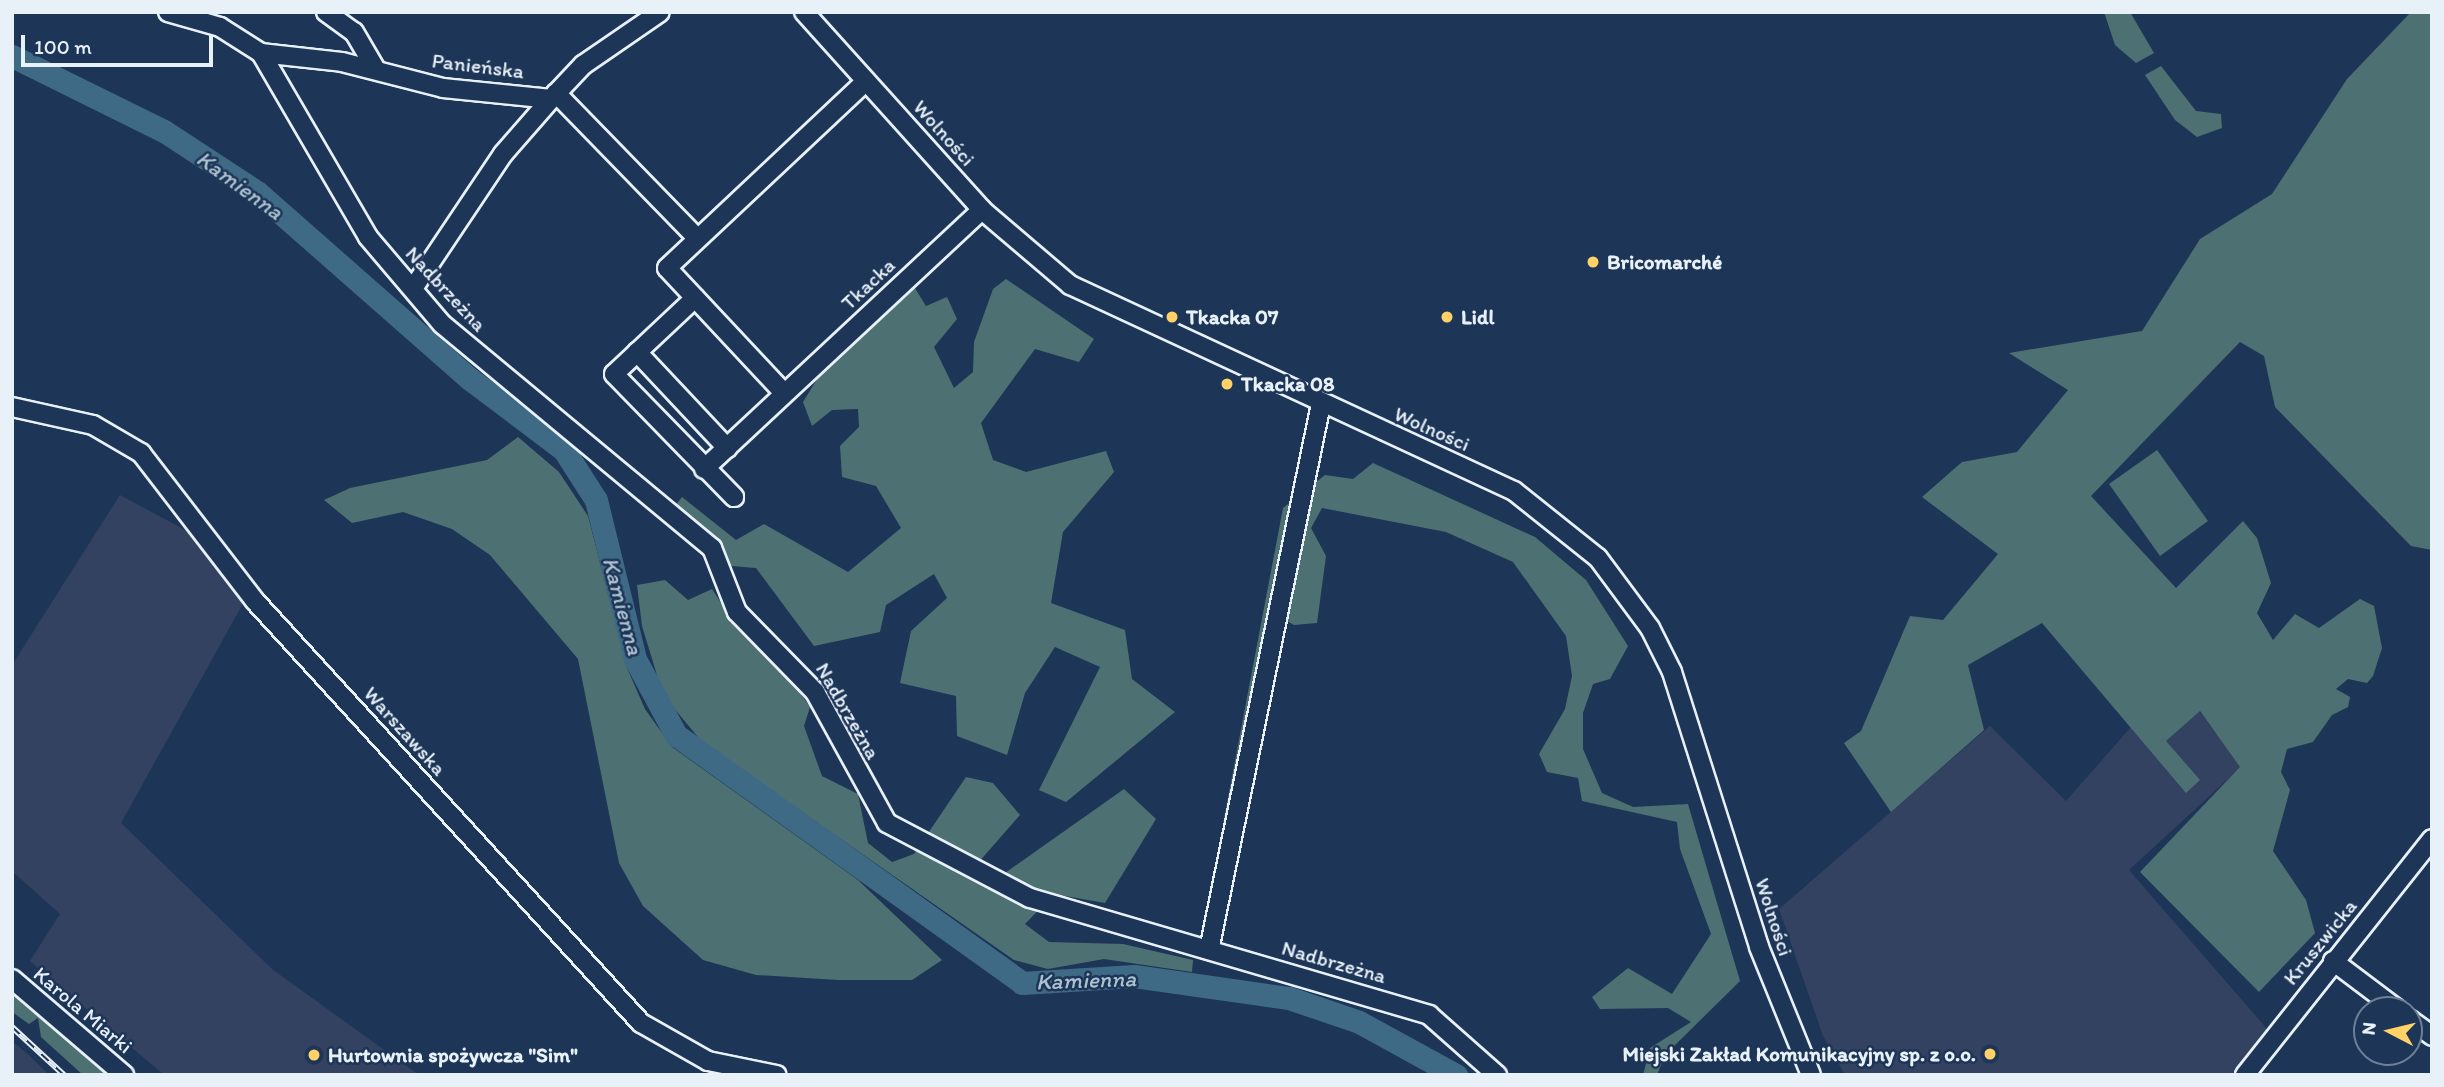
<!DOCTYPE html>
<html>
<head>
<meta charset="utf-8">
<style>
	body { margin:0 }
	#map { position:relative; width:2444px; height:1087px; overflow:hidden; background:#1d3557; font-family:Itim,sans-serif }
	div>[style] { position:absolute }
	.built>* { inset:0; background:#334260 }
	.green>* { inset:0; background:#4d7172 }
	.river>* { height:23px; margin:-11.5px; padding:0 11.5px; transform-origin:11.5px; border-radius:11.5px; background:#3f6a85 }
	.roads { filter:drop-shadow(2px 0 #e8f1f8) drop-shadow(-2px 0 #e8f1f8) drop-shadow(0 2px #e8f1f8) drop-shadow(0 -2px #e8f1f8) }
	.minor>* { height:18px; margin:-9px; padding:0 9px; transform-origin:9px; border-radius:9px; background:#1d3557 }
	.rail>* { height:6px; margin-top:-3px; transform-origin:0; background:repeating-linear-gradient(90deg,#1d3557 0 10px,#e8f1f8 0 20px); box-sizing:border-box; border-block:2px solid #e8f1f8 }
	.dots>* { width:19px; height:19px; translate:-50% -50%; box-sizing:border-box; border:4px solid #1d3557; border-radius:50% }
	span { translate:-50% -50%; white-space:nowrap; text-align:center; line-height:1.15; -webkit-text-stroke:5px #1d3557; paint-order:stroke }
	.street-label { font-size:21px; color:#e8f1f8 }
	.poi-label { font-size:21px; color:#e8f1f8; font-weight:700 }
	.left { translate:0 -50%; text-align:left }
	.right { translate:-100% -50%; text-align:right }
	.water-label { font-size:23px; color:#adc2d0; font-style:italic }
	.frame { position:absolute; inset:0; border:14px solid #e8f1f8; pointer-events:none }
	.north { position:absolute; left:2353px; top:996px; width:70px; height:70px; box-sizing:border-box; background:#1d3557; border:2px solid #6e8097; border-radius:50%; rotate:277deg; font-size:19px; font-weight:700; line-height:28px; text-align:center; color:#e8f1f8 }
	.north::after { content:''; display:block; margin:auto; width:24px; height:32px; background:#ffd166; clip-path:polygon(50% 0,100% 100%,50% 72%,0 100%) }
	.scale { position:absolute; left:21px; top:35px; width:192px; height:32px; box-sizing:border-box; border:4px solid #e8f1f8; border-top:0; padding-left:9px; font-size:21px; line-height:24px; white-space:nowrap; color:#e8f1f8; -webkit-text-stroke:5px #1d3557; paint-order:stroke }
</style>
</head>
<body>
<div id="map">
	<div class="built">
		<i style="clip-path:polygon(120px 495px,187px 531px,245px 600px,121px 823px,272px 969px,419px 1075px,164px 1075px,30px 961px,60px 914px,12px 871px,12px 665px)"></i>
		<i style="clip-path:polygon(2199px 711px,2241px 767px,2129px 870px,2268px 1030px,2236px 1075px,1845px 1075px,1823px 1036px,1779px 909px,1990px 726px,2066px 801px,2131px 727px,2152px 752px)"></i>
		<i style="clip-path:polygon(12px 1041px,30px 1056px,49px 1075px,12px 1075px)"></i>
	</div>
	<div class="green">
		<i style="clip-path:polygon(2104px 12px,2130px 12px,2154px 53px,2136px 63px,2115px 45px)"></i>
		<i style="clip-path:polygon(2411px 12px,2432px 12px,2432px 550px,2411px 546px,2275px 407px,2264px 356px,2240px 342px,2091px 496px,2176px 588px,2243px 521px,2257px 538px,2271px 583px,2257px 613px,2273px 640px,2295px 614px,2319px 628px,2360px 599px,2374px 606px,2382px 648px,2373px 676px,2367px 683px,2348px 679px,2336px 689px,2350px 697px,2348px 707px,2332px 715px,2313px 742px,2287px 749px,2281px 772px,2290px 790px,2273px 851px,2306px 900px,2315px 933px,2259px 992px,2140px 872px,2240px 767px,2200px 711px,2166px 741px,2200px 780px,2186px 793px,2042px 623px,1968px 665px,1984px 730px,1891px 812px,1844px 743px,1861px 731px,1910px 616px,1943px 620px,1998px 554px,1922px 497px,1962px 462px,2017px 452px,2068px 390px,2009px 353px,2142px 331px,2200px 239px,2272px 194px,2347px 79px)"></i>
		<i style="clip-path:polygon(2161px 66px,2196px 111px,2221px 114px,2222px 128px,2197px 137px,2175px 120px,2145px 75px)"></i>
		<i style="clip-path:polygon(1006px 279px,1094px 339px,1079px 362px,1035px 349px,981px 423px,993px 460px,1026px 472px,1106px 451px,1114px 472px,1063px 532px,1051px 603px,1125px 630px,1132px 679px,1175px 712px,1066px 802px,1039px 790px,1100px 667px,1055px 647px,1025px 693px,1007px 755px,957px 736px,956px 696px,900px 683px,911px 631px,947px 598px,934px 574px,886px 605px,880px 632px,814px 646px,756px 568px,731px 566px,675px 506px,682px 497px,736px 540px,764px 524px,848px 572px,901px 528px,876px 486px,842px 477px,840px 446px,859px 427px,858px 409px,832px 410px,812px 426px,803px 402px,827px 363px,913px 285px,926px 306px,947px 297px,957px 319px,934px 347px,954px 388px,973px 372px,974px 342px,993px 289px)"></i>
		<i style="clip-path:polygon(518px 437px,559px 472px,588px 516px,627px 668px,645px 709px,672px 747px,858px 880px,942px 960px,912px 980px,838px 980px,756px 975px,703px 960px,643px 906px,619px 863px,578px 659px,490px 555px,452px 529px,403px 512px,352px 523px,324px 500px,350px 488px,487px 460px)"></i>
		<i style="clip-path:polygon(2157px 450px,2208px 521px,2160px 556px,2109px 484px)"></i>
		<i style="clip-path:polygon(1373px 463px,1535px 537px,1586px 580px,1628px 646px,1610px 679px,1593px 684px,1583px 713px,1583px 749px,1602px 793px,1633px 807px,1688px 804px,1740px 981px,1665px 1055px,1657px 1075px,1643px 1075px,1650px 1048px,1691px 1022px,1668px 1008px,1600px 1009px,1592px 997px,1628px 968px,1672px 994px,1711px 934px,1680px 849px,1677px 822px,1582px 801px,1578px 778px,1547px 772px,1539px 754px,1565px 709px,1572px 676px,1566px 636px,1513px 562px,1446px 532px,1322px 508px,1311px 528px,1326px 556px,1317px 623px,1294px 625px,1272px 613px,1228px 826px,1223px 824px,1283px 508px,1325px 475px,1353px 479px)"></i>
		<i style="clip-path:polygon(665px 580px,688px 600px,712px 589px,741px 633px,778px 662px,810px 707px,804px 726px,822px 776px,858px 794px,868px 843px,892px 862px,914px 854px,966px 777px,993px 783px,1020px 815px,978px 863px,998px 878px,1124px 789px,1156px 819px,1105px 903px,1054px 894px,1025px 924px,1049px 942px,1123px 944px,1193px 960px,1192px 972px,1104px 959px,1048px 969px,1014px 960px,702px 742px,663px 695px,642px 626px,637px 585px)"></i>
		<i style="clip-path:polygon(12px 991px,72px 1041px,111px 1075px,83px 1075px,41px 1037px,38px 1018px,29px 1024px,12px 1012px)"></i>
	</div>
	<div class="river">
		<i style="left:12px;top:56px;width:169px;rotate:26.3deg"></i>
		<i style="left:164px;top:131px;width:111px;rotate:33.3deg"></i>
		<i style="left:257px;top:192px;width:283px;rotate:41.3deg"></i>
		<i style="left:470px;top:379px;width:118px;rotate:37.1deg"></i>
		<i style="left:564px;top:450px;width:59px;rotate:57.4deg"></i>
		<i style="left:596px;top:500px;width:164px;rotate:76.2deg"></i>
		<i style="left:635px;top:659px;width:86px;rotate:61.7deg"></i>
		<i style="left:676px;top:735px;width:426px;rotate:35.6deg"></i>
		<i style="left:1022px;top:983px;width:112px;rotate:-3.6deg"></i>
		<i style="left:1134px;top:976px;width:157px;rotate:8.1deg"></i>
		<i style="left:1289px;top:998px;width:74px;rotate:18.9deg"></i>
		<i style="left:1359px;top:1022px;width:111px;rotate:28.7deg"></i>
	</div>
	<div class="roads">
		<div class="minor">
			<i style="left:168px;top:12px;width:54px;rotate:16.1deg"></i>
			<i style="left:220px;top:27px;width:49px;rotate:32.4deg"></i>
			<i style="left:261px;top:53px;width:213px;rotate:59.8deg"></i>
			<i style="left:368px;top:237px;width:114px;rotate:49.6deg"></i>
			<i style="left:442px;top:324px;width:351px;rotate:39.7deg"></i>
			<i style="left:712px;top:548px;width:69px;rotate:68.7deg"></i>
			<i style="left:737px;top:612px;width:112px;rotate:45.7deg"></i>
			<i style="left:815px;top:692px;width:149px;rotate:61.2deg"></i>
			<i style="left:887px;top:823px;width:161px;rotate:27.7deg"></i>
			<i style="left:1030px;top:898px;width:416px;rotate:16.3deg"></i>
			<i style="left:1429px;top:1015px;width:91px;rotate:41.4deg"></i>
			<i style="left:326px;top:12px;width:34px;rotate:36deg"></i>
			<i style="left:354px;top:32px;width:42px;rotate:59.7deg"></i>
			<i style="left:804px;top:12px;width:266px;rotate:48deg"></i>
			<i style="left:982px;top:210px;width:116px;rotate:40.4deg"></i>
			<i style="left:1070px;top:285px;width:489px;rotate:24.9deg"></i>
			<i style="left:1514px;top:491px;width:107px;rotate:38.6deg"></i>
			<i style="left:1598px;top:558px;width:87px;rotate:53.4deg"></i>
			<i style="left:1650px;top:628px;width:49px;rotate:63.4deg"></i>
			<i style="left:1672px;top:672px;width:288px;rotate:72.4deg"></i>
			<i style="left:1759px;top:947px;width:138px;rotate:67.9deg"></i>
			<i style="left:261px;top:53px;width:81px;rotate:6.3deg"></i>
			<i style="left:342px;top:62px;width:104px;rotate:14.4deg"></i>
			<i style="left:443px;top:88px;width:109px;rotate:5.8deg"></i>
			<i style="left:551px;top:99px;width:47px;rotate:-46.7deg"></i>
			<i style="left:583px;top:65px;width:93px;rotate:-34.5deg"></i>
			<i style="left:556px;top:93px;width:202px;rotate:45.8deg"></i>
			<i style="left:414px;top:287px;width:160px;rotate:-56.2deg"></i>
			<i style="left:503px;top:154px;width:73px;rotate:-48.9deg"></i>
			<i style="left:695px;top:298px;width:111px;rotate:136.8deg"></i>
			<i style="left:614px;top:374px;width:172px;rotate:45.7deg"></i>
			<i style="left:637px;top:352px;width:132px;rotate:46.8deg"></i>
			<i style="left:784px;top:393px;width:171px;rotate:-133.1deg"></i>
			<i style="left:667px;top:268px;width:273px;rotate:-43.2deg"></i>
			<i style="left:12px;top:407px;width:83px;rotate:12.5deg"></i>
			<i style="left:93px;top:425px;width:56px;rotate:30.3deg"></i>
			<i style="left:141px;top:453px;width:187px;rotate:52.4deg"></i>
			<i style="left:255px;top:601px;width:572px;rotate:47.55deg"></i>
			<i style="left:641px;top:1023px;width:77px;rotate:29.6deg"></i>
			<i style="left:708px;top:1061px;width:70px;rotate:11.5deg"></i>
			<i style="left:704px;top:469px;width:380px;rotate:-43deg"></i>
			<i style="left:1209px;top:950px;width:557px;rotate:-78.41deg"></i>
			<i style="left:2333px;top:961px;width:81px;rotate:37deg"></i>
			<i style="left:12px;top:979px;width:148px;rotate:40.6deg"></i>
			<i style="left:2409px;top:1019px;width:29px;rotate:36deg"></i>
			<i style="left:2245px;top:1075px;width:301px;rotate:-51.6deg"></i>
		</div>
	</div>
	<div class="rail">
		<i style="left:12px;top:1027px;width:71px;rotate:42.7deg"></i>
	</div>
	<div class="dots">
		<i style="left:1593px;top:262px;background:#ffd166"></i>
		<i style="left:1172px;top:317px;background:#ffd166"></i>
		<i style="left:1447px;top:317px;background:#ffd166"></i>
		<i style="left:1227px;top:384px;background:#ffd166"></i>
		<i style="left:1990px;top:1054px;background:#ffd166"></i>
		<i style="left:314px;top:1055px;background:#ffd166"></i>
	</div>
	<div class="street-label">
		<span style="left:478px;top:66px;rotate:7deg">Panieńska</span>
		<span style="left:944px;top:133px;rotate:48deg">Wolności</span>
		<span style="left:868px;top:284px;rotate:-43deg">Tkacka</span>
		<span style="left:446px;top:289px;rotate:47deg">Nadbrzeżna</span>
		<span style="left:1432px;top:429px;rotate:24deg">Wolności</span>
		<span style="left:848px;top:711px;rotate:60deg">Nadbrzeżna</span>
		<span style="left:405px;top:731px;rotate:48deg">Warszawska</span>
		<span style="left:1774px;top:917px;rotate:72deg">Wolności</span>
		<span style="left:2320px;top:942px;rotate:-51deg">Kruszwicka</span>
		<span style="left:1334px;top:962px;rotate:16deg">Nadbrzeżna</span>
		<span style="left:83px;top:1010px;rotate:40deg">Karola Miarki</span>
	</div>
	<div class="poi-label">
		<span class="left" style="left:1607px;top:262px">Bricomarché</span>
		<span class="left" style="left:1186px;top:317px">Tkacka 07</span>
		<span class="left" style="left:1461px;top:317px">Lidl</span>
		<span class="left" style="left:1241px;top:384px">Tkacka 08</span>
		<span class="right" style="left:1976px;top:1054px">Miejski Zakład Komunikacyjny sp. z o.o.</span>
		<span class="left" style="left:328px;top:1055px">Hurtownia spożywcza "Sim"</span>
	</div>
	<div class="water-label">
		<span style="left:240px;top:185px;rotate:36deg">Kamienna</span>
		<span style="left:623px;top:606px;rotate:75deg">Kamienna</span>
		<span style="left:1086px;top:980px;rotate:-2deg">Kamienna</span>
	</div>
	<div class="frame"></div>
	<div class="north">N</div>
	<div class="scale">100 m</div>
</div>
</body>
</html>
